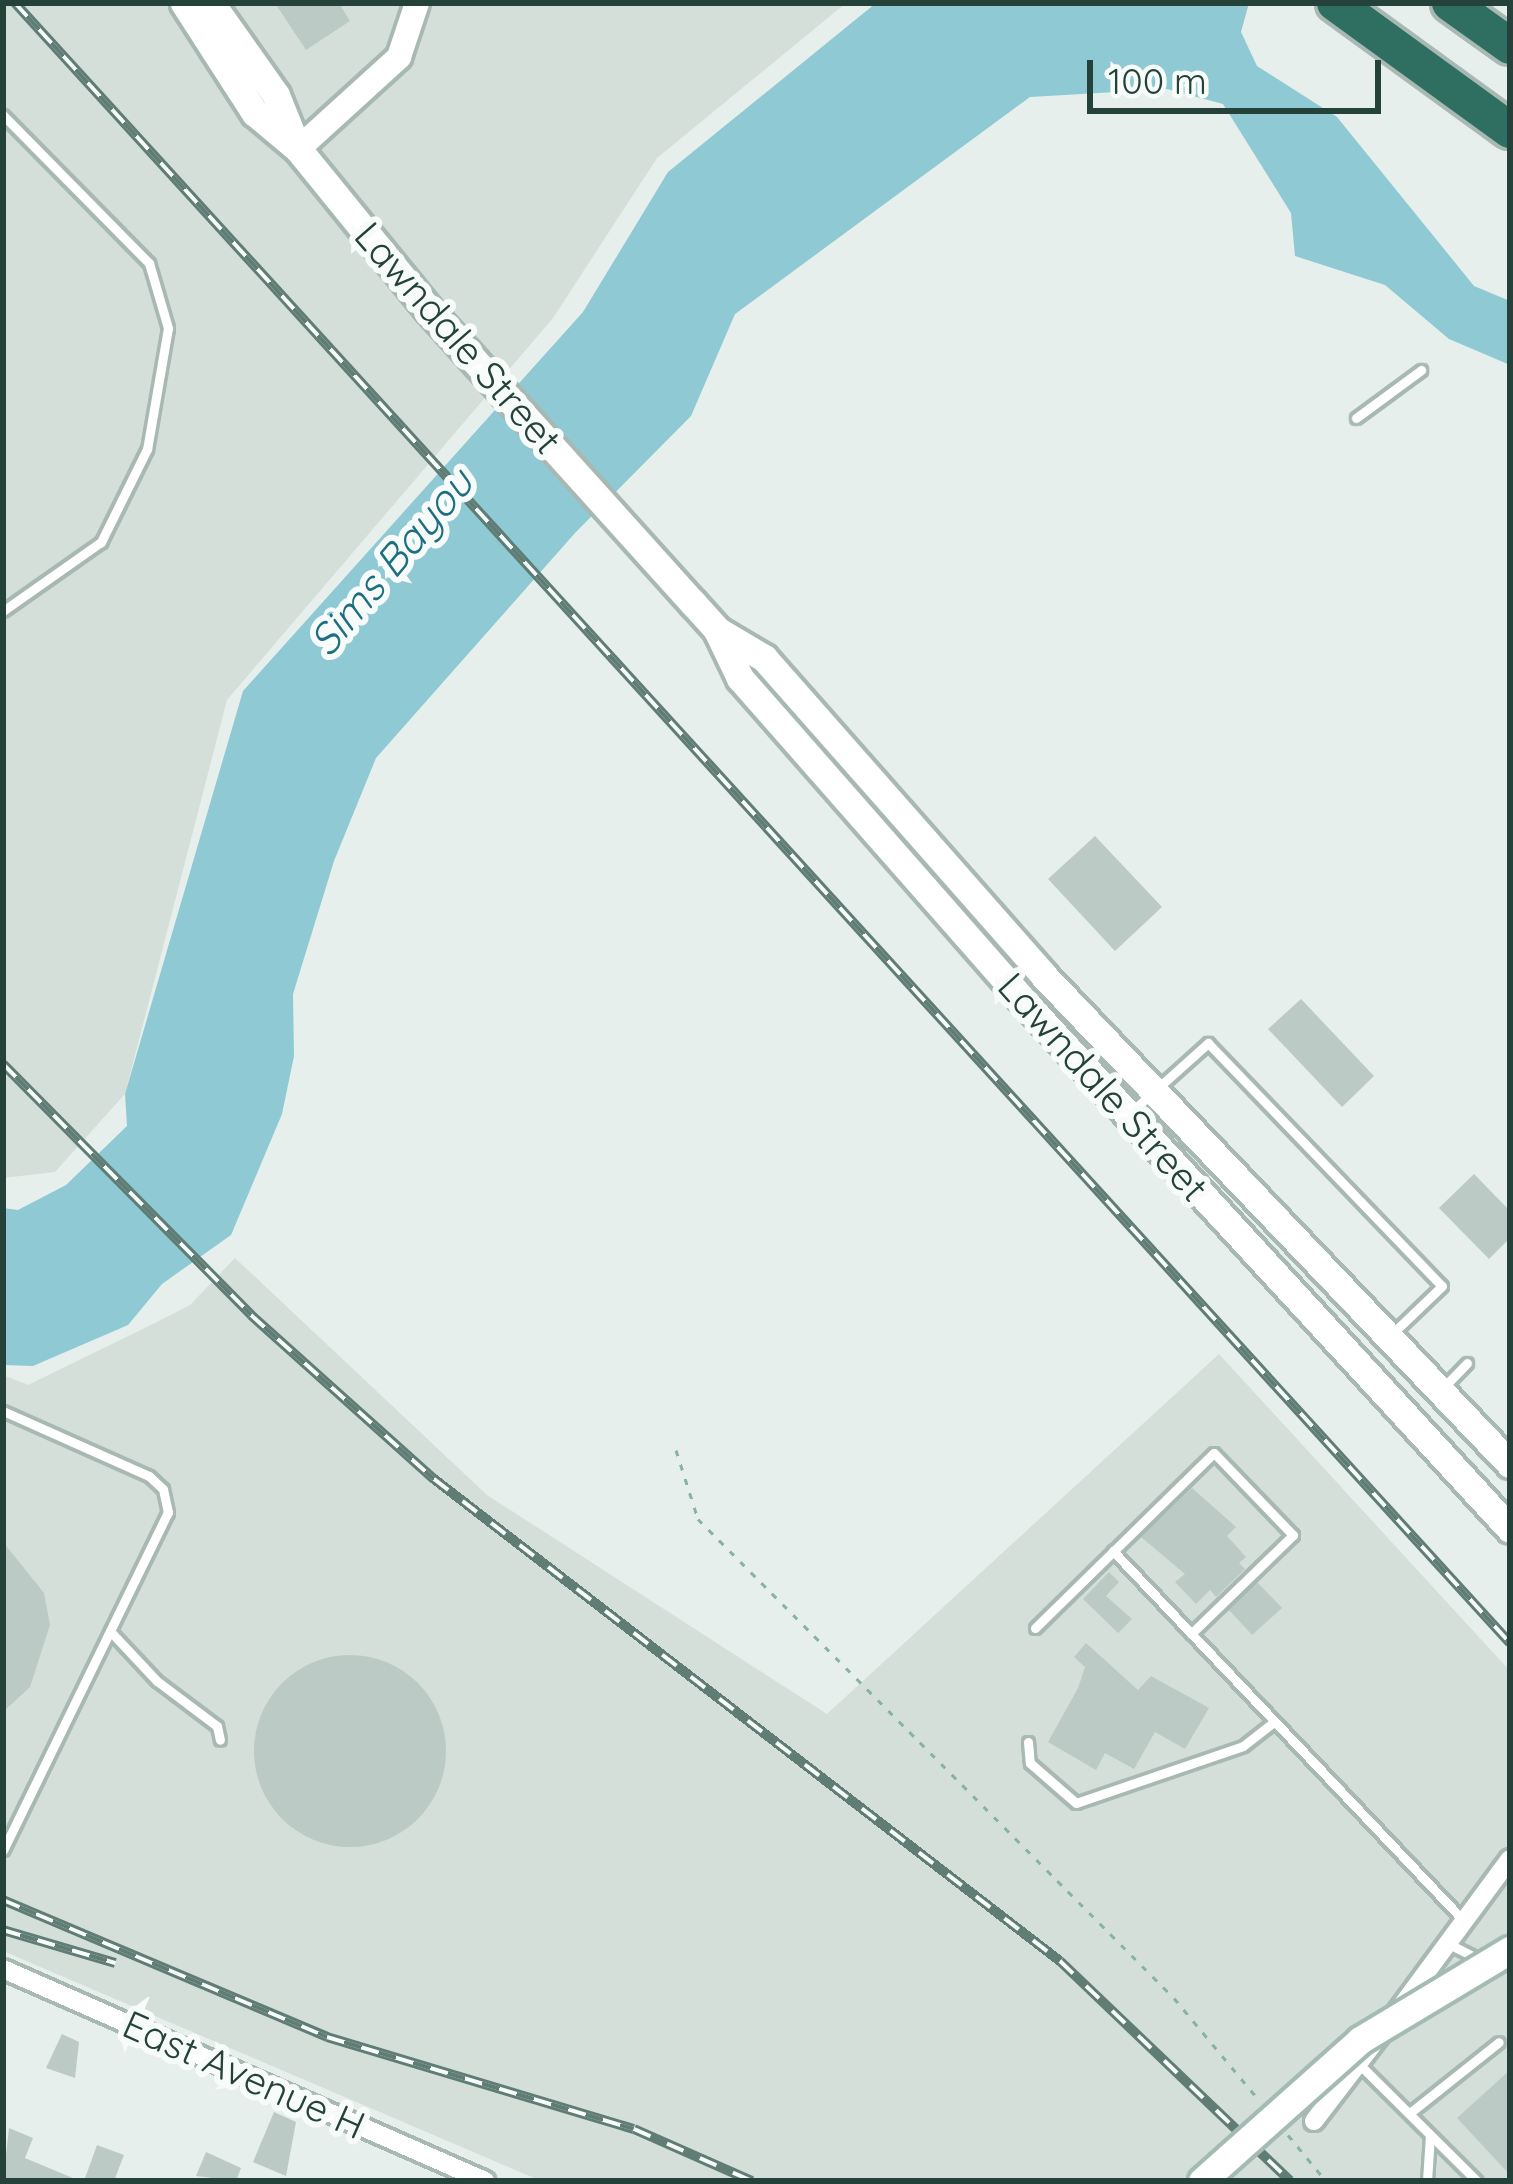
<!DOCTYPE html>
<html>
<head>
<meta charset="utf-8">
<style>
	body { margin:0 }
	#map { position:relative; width:1513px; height:2184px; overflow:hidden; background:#e6efeb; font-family:Quicksand,sans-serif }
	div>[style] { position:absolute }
	.built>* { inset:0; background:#d4dfda }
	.water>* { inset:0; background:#8ec9d4 }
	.building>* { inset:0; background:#bbcac4 }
	.round { border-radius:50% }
	.path>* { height:3px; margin-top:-1.5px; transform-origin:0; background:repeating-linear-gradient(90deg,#86b3a5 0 6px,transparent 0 15px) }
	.roads { filter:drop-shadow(3px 0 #a8b8b2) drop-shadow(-3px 0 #a8b8b2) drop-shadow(0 3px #a8b8b2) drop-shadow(0 -3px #a8b8b2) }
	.service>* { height:9px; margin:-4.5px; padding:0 4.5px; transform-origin:4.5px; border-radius:4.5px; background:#fff }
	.minor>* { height:18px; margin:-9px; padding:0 9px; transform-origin:9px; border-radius:9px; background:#fff }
	.tertiary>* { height:24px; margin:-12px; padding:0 12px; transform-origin:12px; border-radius:12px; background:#fff }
	.secondary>* { height:27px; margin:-13.5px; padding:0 13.5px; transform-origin:13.5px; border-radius:13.5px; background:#fff }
	.motorway>* { height:36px; margin:-18px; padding:0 18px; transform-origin:18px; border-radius:18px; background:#2f6f62 }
	.rail>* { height:10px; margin-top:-5px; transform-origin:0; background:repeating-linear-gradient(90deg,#f7fbf9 0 18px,#5f7d75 0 36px); box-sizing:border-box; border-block:3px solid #5f7d75 }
	.bridges { filter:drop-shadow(3px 0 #a4bbb3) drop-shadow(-3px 0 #a4bbb3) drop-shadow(0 3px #a4bbb3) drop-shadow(0 -3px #a4bbb3) }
	.secondary-bridge>* { height:27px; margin:-13.5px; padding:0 13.5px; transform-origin:13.5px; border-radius:13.5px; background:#fff }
	span { translate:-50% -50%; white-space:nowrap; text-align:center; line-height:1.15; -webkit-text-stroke:12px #f7fbf9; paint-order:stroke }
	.street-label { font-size:39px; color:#24423a }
	.water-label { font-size:42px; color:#1c6f80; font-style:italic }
	.frame { position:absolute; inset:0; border:6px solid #24423a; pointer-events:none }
	.scale { position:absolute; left:1087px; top:60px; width:294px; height:54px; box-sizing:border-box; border:6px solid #24423a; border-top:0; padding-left:15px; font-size:36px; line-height:42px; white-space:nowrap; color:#24423a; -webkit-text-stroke:9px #f7fbf9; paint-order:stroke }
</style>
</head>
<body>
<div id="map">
	<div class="built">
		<i style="clip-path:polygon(3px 3px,846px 3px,657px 158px,553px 318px,227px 700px,125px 1094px,55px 1172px,3px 1178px)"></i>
		<i style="clip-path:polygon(235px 1258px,487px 1495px,827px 1714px,1219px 1354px,1510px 1671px,1510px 2181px,541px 2181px,3px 1951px,3px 1375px,28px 1385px,157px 1322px,190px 1305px)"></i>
	</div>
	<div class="water">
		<i style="clip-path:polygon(876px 3px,1249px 3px,1241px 32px,1257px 66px,1337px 117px,1474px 286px,1510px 301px,1510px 365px,1449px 339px,1385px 285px,1295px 256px,1291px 213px,1223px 104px,1167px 89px,1030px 97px,735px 314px,691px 416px,575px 533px,376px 758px,334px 861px,293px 994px,294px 1056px,282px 1114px,231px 1235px,162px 1284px,128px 1325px,33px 1366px,3px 1365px,3px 1208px,18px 1210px,66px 1185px,127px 1126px,125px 1094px,243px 691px,583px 312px,668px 172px)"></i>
	</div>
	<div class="building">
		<i style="clip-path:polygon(275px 3px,339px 3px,350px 21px,306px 50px)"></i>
		<i style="clip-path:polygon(1095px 836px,1162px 907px,1115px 951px,1048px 879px)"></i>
		<i style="clip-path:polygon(1301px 999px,1374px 1076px,1342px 1107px,1268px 1029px)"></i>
		<i style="clip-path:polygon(1474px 1174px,1510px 1211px,1510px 1238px,1489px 1259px,1439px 1208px)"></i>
		<i style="clip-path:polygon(1192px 1488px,1236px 1527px,1227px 1536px,1246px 1557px,1239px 1563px,1245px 1569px,1216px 1597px,1210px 1590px,1196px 1604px,1175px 1582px,1185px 1574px,1141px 1537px)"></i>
		<i style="clip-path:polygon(3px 1542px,44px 1593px,50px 1625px,30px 1687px,3px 1712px)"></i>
		<i style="clip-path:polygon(1109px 1572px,1119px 1582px,1106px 1596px,1132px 1619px,1118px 1633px,1083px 1599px)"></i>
		<i style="clip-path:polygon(1257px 1582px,1282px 1608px,1252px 1635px,1229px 1610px)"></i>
		<i style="clip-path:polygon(1086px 1643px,1138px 1690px,1151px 1676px,1209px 1708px,1185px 1749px,1155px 1732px,1134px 1769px,1105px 1753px,1096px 1770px,1048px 1742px,1078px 1688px,1085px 1667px,1074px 1657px)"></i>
		<i class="round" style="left:254px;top:1655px;width:192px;height:192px"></i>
		<i style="clip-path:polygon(62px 2034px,79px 2042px,75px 2078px,46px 2068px)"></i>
		<i style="clip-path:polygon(1510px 2070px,1510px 2175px,1457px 2118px)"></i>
		<i style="clip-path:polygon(274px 2112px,296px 2122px,286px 2176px,253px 2162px)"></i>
		<i style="clip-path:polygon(9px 2128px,33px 2138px,25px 2158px,80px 2181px,3px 2181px)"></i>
		<i style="clip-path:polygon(97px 2145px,124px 2155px,114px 2181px,84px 2181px)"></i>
		<i style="clip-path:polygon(206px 2152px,241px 2168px,236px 2181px,196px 2176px)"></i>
	</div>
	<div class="path">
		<i style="left:676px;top:1450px;width:72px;rotate:72.3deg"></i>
		<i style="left:698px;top:1519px;width:675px;rotate:45.18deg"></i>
		<i style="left:1174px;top:1998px;width:133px;rotate:50.2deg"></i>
		<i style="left:1288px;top:2135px;width:60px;rotate:50.4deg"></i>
	</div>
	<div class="roads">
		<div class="service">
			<i style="left:3px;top:115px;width:208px;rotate:45.4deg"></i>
			<i style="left:149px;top:263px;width:68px;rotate:73.7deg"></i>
			<i style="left:168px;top:328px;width:123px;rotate:99.8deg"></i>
			<i style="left:147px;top:449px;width:104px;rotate:116.3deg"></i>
			<i style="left:101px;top:542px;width:120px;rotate:144.9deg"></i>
			<i style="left:1356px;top:418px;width:81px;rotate:-36.4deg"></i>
			<i style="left:1130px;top:1113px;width:105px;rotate:-41.9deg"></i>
			<i style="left:1208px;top:1043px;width:337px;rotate:46.1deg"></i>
			<i style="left:1442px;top:1286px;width:68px;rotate:136.2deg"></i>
			<i style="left:1442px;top:1389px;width:36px;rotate:-46deg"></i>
			<i style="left:3px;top:1411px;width:160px;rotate:24deg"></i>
			<i style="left:149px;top:1476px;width:19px;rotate:43deg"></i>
			<i style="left:163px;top:1489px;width:24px;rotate:78deg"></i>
			<i style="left:168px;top:1512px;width:376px;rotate:116deg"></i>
			<i style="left:1113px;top:1551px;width:510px;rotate:46.51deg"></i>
			<i style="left:1035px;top:1628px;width:250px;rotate:-44.4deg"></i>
			<i style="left:1214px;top:1453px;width:114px;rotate:46.1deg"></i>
			<i style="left:1293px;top:1535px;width:142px;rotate:135.9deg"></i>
			<i style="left:110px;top:1631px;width:69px;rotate:46.8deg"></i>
			<i style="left:157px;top:1681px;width:75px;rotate:36.9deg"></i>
			<i style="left:217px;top:1726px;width:14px;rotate:78deg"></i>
			<i style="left:1028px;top:1742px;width:21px;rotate:85deg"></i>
			<i style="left:1030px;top:1763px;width:61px;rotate:41deg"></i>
			<i style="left:1076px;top:1803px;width:176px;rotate:-18.8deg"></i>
			<i style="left:1243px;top:1746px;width:39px;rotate:-38deg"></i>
			<i style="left:1449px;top:1944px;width:37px;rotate:27deg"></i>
			<i style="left:1359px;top:2064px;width:166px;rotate:44.8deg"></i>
			<i style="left:1411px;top:2112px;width:112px;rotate:-38.5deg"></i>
			<i style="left:1427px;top:2181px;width:46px;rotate:-86.3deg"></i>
		</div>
		<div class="minor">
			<i style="left:3px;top:1969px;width:527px;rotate:23.74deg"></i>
			<i style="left:1397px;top:2012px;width:190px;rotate:-53.6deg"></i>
			<i style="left:1314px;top:2121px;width:108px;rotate:-52.5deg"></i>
		</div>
		<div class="tertiary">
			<i style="left:298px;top:149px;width:137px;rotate:-42.3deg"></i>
			<i style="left:399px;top:57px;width:57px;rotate:-71.6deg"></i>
		</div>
		<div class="secondary">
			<i style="left:184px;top:3px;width:131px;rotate:57.2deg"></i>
			<i style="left:255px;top:113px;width:56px;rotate:39.9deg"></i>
			<i style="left:298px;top:149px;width:206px;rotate:50.9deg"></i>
			<i style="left:428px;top:309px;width:396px;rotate:48deg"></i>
			<i style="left:693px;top:603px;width:36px;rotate:48deg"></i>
			<i style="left:717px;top:630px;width:55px;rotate:30.8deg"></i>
			<i style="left:764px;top:658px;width:424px;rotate:48.6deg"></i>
			<i style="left:1044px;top:976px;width:675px;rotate:46.32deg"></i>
			<i style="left:211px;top:3px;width:113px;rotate:54.8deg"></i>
			<i style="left:276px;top:95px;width:54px;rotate:68.2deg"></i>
			<i style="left:717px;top:630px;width:53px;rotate:64.4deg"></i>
			<i style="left:740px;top:678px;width:424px;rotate:48.7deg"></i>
			<i style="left:1020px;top:997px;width:723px;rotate:47.35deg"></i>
		</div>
		<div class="motorway">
			<i style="left:1335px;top:3px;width:216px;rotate:36deg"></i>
			<i style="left:1450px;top:3px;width:74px;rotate:35.6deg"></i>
		</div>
	</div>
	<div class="rail">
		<i style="left:15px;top:3px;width:2219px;rotate:47.65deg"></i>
		<i style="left:3px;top:1064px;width:353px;rotate:45.3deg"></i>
		<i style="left:251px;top:1315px;width:246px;rotate:41.9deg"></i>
		<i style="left:434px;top:1479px;width:790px;rotate:37.6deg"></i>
		<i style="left:1060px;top:1961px;width:318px;rotate:43.7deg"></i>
		<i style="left:3px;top:1900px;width:352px;rotate:22.9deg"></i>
		<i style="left:327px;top:2037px;width:320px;rotate:16.7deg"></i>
		<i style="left:634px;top:2129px;width:129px;rotate:23.8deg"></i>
		<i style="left:3px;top:1930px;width:117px;rotate:16.4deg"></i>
	</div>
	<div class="bridges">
		<div class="secondary-bridge">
			<i style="left:1202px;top:2181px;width:212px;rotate:-41.7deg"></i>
			<i style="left:1360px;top:2040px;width:175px;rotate:-31deg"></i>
		</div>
	</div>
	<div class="street-label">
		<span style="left:458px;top:338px;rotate:49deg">Lawndale Street</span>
		<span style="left:1103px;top:1087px;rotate:48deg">Lawndale Street</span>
		<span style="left:244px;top:2075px;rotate:24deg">East Avenue H</span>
	</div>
	<div class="water-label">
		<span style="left:391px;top:562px;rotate:-50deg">Sims Bayou</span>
	</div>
	<div class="frame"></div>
	<div class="scale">100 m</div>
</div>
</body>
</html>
